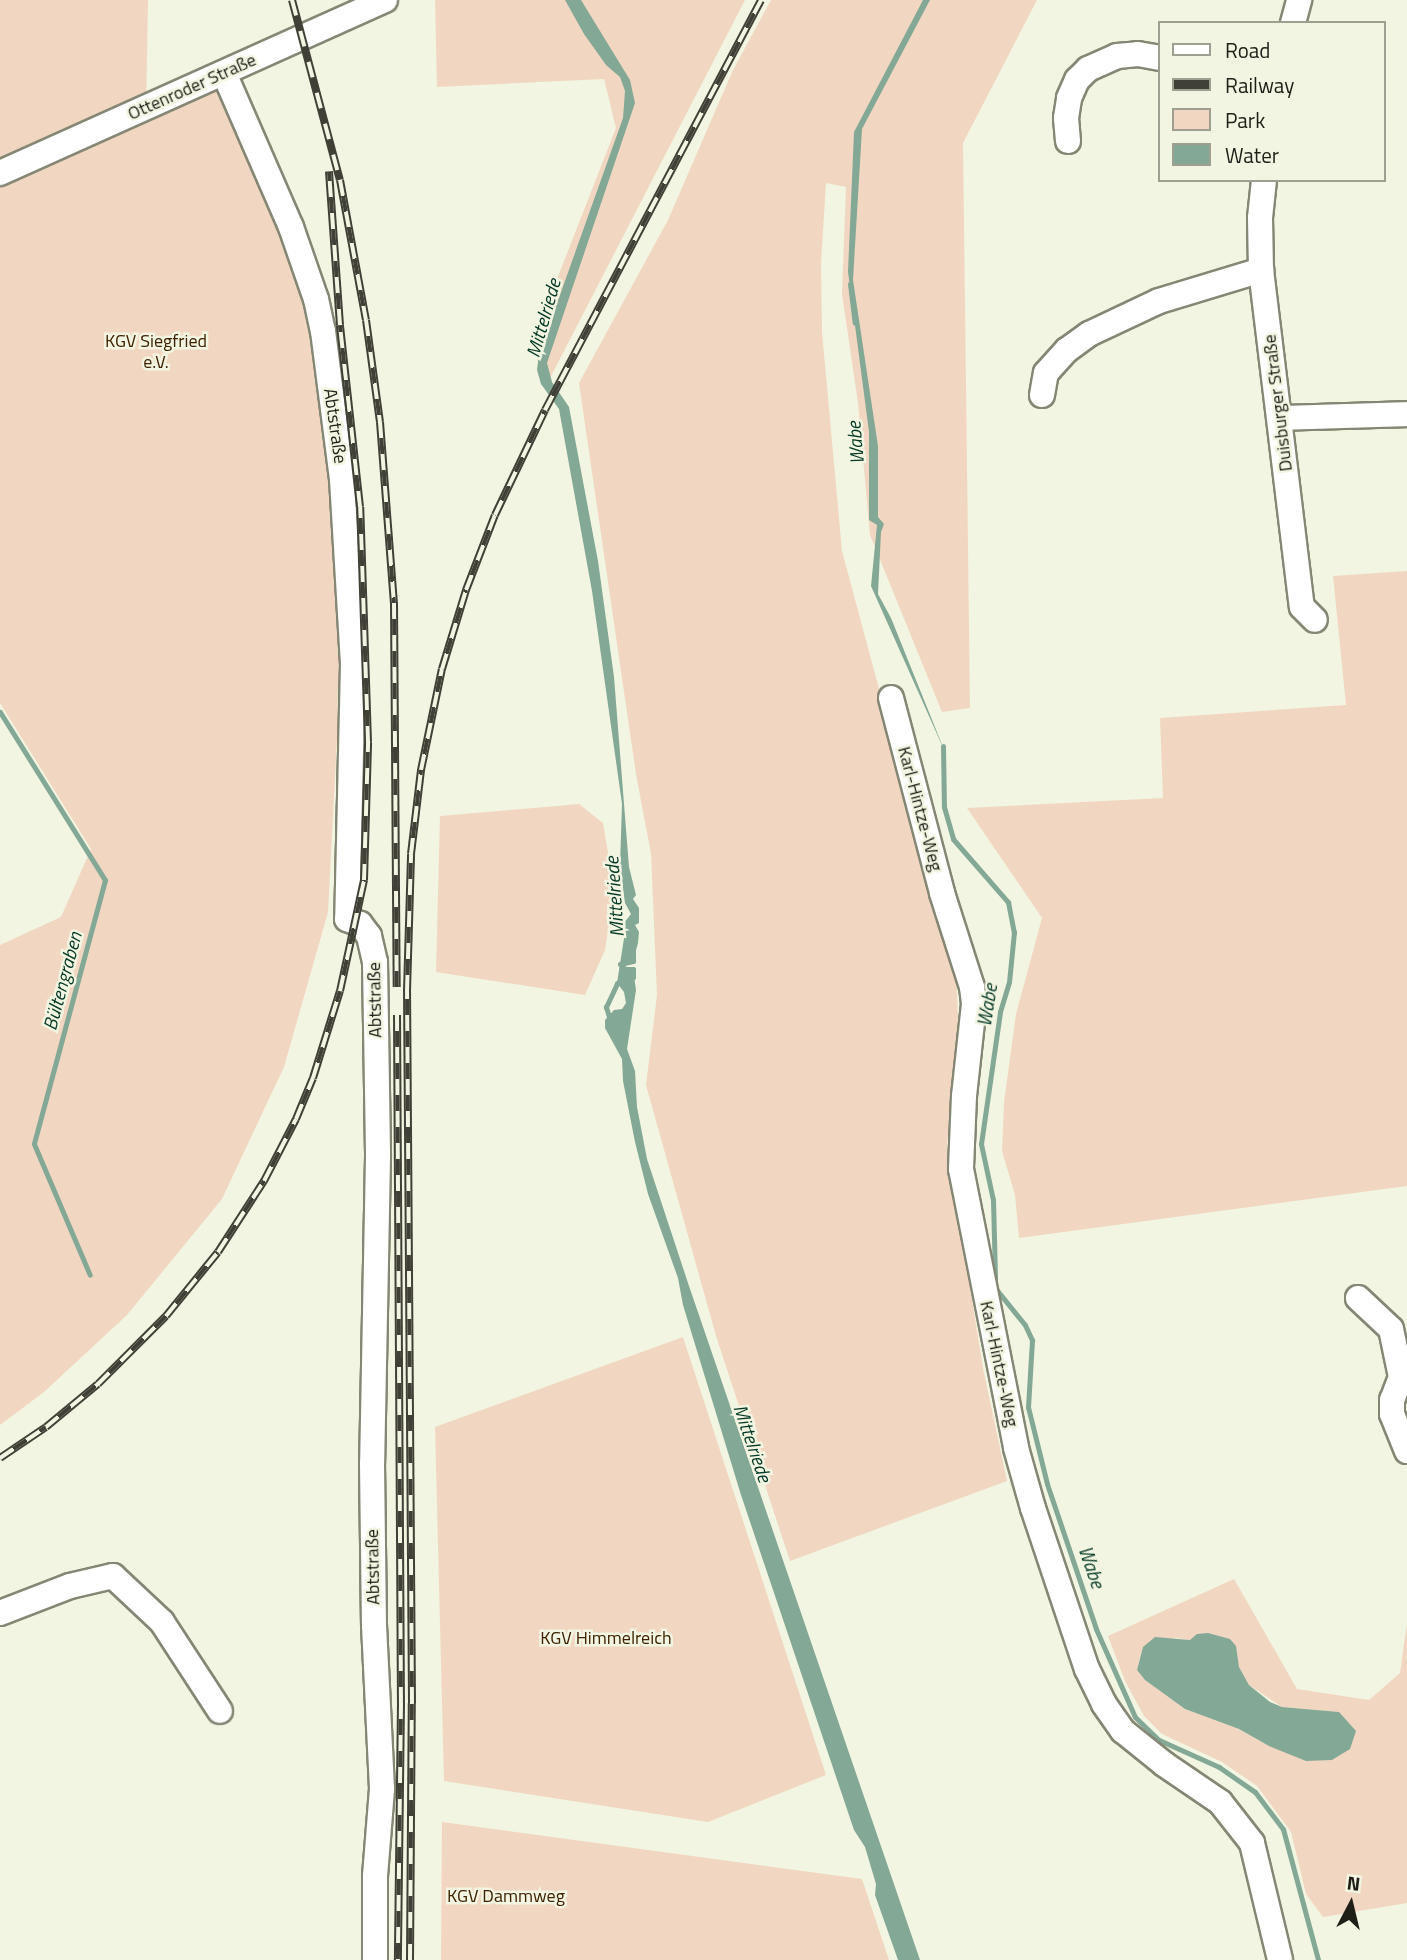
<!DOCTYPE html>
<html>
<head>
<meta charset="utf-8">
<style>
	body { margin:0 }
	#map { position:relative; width:1407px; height:1960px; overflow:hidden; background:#f2f5e1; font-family:"Titillium Web",sans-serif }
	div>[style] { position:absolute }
	.green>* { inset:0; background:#f1d7c1 }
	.water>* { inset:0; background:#83a896 }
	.stream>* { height:5px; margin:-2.5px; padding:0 2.5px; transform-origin:2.5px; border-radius:2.5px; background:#83a896 }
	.roads { filter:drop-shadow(2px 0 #858775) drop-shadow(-2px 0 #858775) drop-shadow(0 2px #858775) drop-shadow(0 -2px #858775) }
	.minor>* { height:24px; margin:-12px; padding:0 12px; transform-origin:12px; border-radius:12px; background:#fff }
	.rail>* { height:8px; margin-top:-4px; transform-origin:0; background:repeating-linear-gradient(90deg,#f2f5e1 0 16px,#404037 0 32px); box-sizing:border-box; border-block:2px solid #404037 }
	span { translate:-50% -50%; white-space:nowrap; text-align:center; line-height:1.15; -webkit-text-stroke:5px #f2f5e1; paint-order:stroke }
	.street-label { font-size:18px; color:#1f1f18 }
	.park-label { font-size:18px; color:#3f2101 }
	.water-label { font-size:19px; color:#033825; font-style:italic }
	.legend { position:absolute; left:1158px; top:21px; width:228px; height:161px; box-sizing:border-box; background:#f2f5e1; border:2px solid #9e9f91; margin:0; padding:9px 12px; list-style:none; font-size:21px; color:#1f1f18 }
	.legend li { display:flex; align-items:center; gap:14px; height:35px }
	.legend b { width:35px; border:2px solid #9e9f91 }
	.north { position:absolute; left:1316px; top:1869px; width:70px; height:70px; -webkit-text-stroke:5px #f2f5e1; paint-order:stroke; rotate:7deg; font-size:19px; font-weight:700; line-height:28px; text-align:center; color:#1f1f18 }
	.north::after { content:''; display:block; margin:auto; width:24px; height:32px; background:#1f1f18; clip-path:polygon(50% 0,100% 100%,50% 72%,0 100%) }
</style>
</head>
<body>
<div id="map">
	<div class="green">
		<i style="clip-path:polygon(0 0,148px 0,146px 115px,219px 85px,301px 278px,316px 351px,337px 505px,343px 625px,328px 912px,284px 1067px,222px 1199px,127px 1315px,44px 1392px,0 1425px,0 945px,61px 917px,91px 849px,0 703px)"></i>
		<i style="clip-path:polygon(435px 0,745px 0,546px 386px,532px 343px,616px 128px,604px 79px,437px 87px)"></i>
		<i style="clip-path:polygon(771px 0,1037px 0,963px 143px,970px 708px,942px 712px,870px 535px,858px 403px,842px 294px,846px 187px,826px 183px,821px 264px,822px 332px,842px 551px,956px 975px,958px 1017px,947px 1146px,983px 1368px,1007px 1481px,790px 1561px,716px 1336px,646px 1085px,657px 995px,651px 854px,636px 774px,579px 383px,668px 220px,733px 70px)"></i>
		<i style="clip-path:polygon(1407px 571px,1407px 1186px,1019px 1238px,1015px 1195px,1002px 1151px,1004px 1102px,1016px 1014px,1042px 918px,967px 808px,1163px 798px,1160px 718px,1346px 705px,1333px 576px)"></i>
		<i style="clip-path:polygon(579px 804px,603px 823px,614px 890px,605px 950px,585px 995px,436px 972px,440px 816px)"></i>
		<i style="clip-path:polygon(683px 1337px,826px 1775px,708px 1822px,444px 1781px,435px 1427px)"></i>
		<i style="clip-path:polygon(evenodd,1234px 1579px,1297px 1689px,1369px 1700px,1400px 1673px,1407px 1623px,1407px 1903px,1323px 1917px,1306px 1894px,1291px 1832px,1257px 1786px,1222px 1762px,1162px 1734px,1144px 1716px,1125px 1681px,1108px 1636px,1234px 1579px,1176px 1638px,1190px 1640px,1239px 1667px,1249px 1685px,1282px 1707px,1338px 1712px,1269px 1746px,1239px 1729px,1185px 1709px,1145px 1680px,1137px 1670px,1143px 1647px,1176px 1638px)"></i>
		<i style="clip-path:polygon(442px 1822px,862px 1879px,889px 1960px,441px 1960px)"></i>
	</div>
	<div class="water">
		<i style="clip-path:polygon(565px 0,581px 0,630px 80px,635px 103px,547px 363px,552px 382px,569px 407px,598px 561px,614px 677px,629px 867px,636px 895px,633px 899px,639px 908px,639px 923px,635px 925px,639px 932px,638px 943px,633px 961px,620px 964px,625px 969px,633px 969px,636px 990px,627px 1049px,635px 1071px,637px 1107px,647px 1159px,689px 1286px,920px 1960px,898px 1960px,875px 1895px,876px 1884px,865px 1847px,854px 1830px,741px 1495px,683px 1305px,678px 1278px,648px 1194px,635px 1142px,623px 1081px,622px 1059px,605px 1028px,605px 1020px,614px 1010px,622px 1009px,626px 1003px,624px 992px,617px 983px,625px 932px,624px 923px,631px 914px,625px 903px,620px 866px,622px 804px,592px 591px,559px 409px,541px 384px,537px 370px,539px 354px,623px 118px,625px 91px,620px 77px,606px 65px,584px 34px)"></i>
		<i style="clip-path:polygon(923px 0,930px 0,862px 129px,853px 280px,878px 446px,878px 517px,884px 524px,881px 532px,878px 594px,891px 618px,945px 752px,871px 586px,877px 525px,869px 520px,869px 432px,848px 272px,854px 132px)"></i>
		<i style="clip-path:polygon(1208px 1633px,1230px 1639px,1236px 1646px,1239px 1667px,1249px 1685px,1270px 1702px,1282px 1707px,1339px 1712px,1356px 1731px,1350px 1749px,1332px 1760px,1306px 1761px,1269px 1746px,1239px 1729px,1185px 1709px,1145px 1680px,1137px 1670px,1143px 1647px,1155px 1637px,1190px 1640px,1197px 1634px)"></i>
	</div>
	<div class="stream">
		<i style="left:850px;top:284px;width:39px;rotate:83deg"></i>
		<i style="left:0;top:712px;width:198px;rotate:58deg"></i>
		<i style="left:105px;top:880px;width:273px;rotate:105.1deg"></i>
		<i style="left:34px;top:1144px;width:142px;rotate:66.9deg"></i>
		<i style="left:943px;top:746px;width:61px;rotate:89.1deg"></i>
		<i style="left:944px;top:807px;width:33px;rotate:74deg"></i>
		<i style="left:953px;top:839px;width:84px;rotate:48.9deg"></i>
		<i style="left:1008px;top:902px;width:31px;rotate:79deg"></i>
		<i style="left:1014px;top:932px;width:50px;rotate:95.7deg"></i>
		<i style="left:1009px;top:982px;width:31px;rotate:107deg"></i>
		<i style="left:1000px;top:1012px;width:133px;rotate:98.2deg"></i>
		<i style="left:981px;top:1144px;width:57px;rotate:77.9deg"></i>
		<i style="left:993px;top:1200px;width:79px;rotate:88.5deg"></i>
		<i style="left:610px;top:1020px;width:14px;rotate:-107deg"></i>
		<i style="left:606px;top:1007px;width:26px;rotate:-65deg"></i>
		<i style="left:617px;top:983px;width:17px;rotate:-21deg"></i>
		<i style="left:633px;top:977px;width:8px;rotate:-90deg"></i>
		<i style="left:633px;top:969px;width:8px;rotate:180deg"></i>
		<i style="left:625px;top:969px;width:7px;rotate:-135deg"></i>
		<i style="left:620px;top:964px;width:13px;rotate:-13deg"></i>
		<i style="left:633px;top:961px;width:13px;rotate:-90deg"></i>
		<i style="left:996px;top:1289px;width:46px;rotate:51.1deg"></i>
		<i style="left:1025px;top:1325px;width:17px;rotate:65deg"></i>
		<i style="left:1032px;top:1340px;width:67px;rotate:93.4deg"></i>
		<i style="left:1028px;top:1407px;width:79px;rotate:76.1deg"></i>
		<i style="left:1047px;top:1484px;width:153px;rotate:71.3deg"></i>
		<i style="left:1096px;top:1629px;width:96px;rotate:66.1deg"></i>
		<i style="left:1135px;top:1717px;width:33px;rotate:44deg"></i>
		<i style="left:1159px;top:1740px;width:66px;rotate:24.2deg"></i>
		<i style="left:1219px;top:1767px;width:44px;rotate:34.8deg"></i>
		<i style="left:1255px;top:1792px;width:46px;rotate:52.9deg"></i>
		<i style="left:1283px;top:1829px;width:136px;rotate:75deg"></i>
	</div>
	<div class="roads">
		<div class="minor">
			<i style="left:1293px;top:23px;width:24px;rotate:-75deg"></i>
			<i style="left:224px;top:73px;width:168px;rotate:66.5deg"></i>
			<i style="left:291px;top:227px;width:76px;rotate:70.9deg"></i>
			<i style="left:316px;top:299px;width:33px;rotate:78deg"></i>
			<i style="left:323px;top:331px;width:149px;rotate:82.7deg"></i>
			<i style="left:342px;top:479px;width:185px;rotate:86.6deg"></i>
			<i style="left:353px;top:664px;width:255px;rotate:91.3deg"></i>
			<i style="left:347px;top:919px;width:14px;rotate:21deg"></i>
			<i style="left:360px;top:924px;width:15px;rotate:53deg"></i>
			<i style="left:369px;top:936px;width:27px;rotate:77deg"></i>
			<i style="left:375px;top:962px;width:195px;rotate:89.1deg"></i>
			<i style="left:378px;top:1157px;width:306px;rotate:91.1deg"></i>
			<i style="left:372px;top:1463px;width:162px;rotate:89.3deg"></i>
			<i style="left:374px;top:1625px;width:164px;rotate:87.2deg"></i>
			<i style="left:382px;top:1789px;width:87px;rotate:94.6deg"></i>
			<i style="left:375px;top:1876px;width:84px;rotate:90deg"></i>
			<i style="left:1068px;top:141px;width:23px;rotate:-95deg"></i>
			<i style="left:1066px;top:118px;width:20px;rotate:-81deg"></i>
			<i style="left:1069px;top:98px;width:20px;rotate:-66deg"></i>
			<i style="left:1077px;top:80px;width:16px;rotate:-45deg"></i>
			<i style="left:1088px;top:69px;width:32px;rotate:-24deg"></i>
			<i style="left:1117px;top:56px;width:21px;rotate:-5deg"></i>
			<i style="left:1138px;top:54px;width:22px;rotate:10deg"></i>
			<i style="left:0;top:173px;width:422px;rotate:-24.2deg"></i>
			<i style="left:1264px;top:180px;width:38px;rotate:96deg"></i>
			<i style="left:1260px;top:218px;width:52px;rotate:88.9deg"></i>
			<i style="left:1261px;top:270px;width:339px;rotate:83.1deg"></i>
			<i style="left:1302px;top:607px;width:18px;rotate:45deg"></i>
			<i style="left:1042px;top:395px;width:22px;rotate:-80deg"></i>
			<i style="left:1046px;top:373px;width:31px;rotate:-48deg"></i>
			<i style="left:1067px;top:350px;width:27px;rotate:-36deg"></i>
			<i style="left:1089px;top:334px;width:77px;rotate:-25.2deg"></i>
			<i style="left:1159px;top:301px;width:107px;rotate:-16.9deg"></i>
			<i style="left:1280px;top:418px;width:127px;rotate:-1.8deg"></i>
			<i style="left:891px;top:698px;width:202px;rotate:75.3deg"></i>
			<i style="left:942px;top:893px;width:99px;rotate:72.3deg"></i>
			<i style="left:972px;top:987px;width:17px;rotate:83deg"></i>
			<i style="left:974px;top:1004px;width:93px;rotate:96.2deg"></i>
			<i style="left:964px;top:1096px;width:73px;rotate:92.4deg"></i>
			<i style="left:961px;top:1169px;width:284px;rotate:78.8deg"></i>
			<i style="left:1016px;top:1448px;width:62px;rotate:74.2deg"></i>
			<i style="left:1033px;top:1508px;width:170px;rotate:71.5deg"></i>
			<i style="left:1087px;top:1669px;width:39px;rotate:64deg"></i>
			<i style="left:1104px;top:1704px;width:33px;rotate:55deg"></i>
			<i style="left:1123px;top:1731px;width:53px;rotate:38.8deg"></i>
			<i style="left:1164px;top:1764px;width:68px;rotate:34.2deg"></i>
			<i style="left:1220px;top:1802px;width:52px;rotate:52deg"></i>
			<i style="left:1252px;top:1843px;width:120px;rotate:76.5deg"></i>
			<i style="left:1358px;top:1298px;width:45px;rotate:43.2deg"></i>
			<i style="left:1391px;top:1329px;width:49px;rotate:78.2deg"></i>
			<i style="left:1401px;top:1377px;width:25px;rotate:111deg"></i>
			<i style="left:1392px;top:1400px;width:14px;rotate:90deg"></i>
			<i style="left:1392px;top:1414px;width:40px;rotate:68deg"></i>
			<i style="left:0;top:1613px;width:75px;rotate:-21.1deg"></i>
			<i style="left:70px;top:1586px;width:44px;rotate:-13.1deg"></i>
			<i style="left:113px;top:1576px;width:67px;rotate:43.2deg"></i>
			<i style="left:162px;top:1622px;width:106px;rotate:56.9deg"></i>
		</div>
	</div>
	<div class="rail">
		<i style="left:292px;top:0;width:186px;rotate:75.1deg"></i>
		<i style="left:340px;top:180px;width:142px;rotate:79.5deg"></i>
		<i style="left:366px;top:320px;width:103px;rotate:82.2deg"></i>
		<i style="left:380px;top:422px;width:182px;rotate:85.6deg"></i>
		<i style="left:394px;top:603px;width:384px;rotate:89.6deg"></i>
		<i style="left:397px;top:1015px;width:688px;rotate:89.67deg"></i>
		<i style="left:401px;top:1703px;width:257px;rotate:90.7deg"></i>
		<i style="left:0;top:1458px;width:55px;rotate:-34deg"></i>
		<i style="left:46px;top:1427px;width:67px;rotate:-39.6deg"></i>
		<i style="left:98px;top:1384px;width:96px;rotate:-45deg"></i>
		<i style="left:166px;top:1316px;width:82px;rotate:-50.9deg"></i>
		<i style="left:218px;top:1252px;width:85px;rotate:-57.1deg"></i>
		<i style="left:264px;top:1181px;width:70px;rotate:-62.7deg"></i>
		<i style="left:296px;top:1119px;width:44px;rotate:-67.5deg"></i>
		<i style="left:313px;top:1078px;width:91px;rotate:-72.8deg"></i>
		<i style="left:340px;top:991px;width:114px;rotate:-77.8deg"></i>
		<i style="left:364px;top:880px;width:138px;rotate:-88.3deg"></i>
		<i style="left:368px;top:742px;width:235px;rotate:-91.9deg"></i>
		<i style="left:360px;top:507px;width:183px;rotate:-96.3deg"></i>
		<i style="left:340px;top:325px;width:154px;rotate:-94.1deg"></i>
		<i style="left:410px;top:1960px;width:257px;rotate:-89.6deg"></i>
		<i style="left:412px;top:1703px;width:712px;rotate:-90.4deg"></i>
		<i style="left:407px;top:991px;width:137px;rotate:-88.3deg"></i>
		<i style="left:411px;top:854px;width:85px;rotate:-83.2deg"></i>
		<i style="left:421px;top:770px;width:103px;rotate:-78.3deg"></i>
		<i style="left:442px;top:669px;width:83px;rotate:-73.1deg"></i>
		<i style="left:466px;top:590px;width:80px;rotate:-68.9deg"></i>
		<i style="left:495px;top:515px;width:116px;rotate:-64.5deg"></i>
		<i style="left:545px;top:410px;width:463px;rotate:-62.2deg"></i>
	</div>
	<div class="street-label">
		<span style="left:192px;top:87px;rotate:-24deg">Ottenroder Straße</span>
		<span style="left:1278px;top:403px;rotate:-97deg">Duisburger Straße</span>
		<span style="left:335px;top:426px;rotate:82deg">Abtstraße</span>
		<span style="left:920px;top:809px;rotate:75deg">Karl-Hintze-Weg</span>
		<span style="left:375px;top:1000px;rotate:-91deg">Abtstraße</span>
		<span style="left:999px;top:1364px;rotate:78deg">Karl-Hintze-Weg</span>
		<span style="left:373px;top:1567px;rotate:-91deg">Abtstraße</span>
	</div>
	<div class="park-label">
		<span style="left:156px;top:352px">KGV Siegfried<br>e.V.</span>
		<span style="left:606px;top:1638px">KGV Himmelreich</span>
		<span style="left:506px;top:1896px">KGV Dammweg</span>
	</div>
	<div class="water-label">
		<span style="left:543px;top:318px;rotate:-74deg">Mittelriede</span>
		<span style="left:855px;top:443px;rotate:-95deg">Wabe</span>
		<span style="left:614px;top:897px;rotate:-94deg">Mittelriede</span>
		<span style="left:62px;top:981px;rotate:-75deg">Bültengraben</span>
		<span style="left:987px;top:1005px;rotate:-81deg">Wabe</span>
		<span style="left:753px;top:1443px;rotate:71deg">Mittelriede</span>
		<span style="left:1092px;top:1567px;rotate:71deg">Wabe</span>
	</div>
	<ul class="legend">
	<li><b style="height:9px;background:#fff"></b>Road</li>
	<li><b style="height:9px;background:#404037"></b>Railway</li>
	<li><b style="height:19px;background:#f1d7c1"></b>Park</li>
	<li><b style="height:19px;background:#83a896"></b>Water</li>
	</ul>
	<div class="north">N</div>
</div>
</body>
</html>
